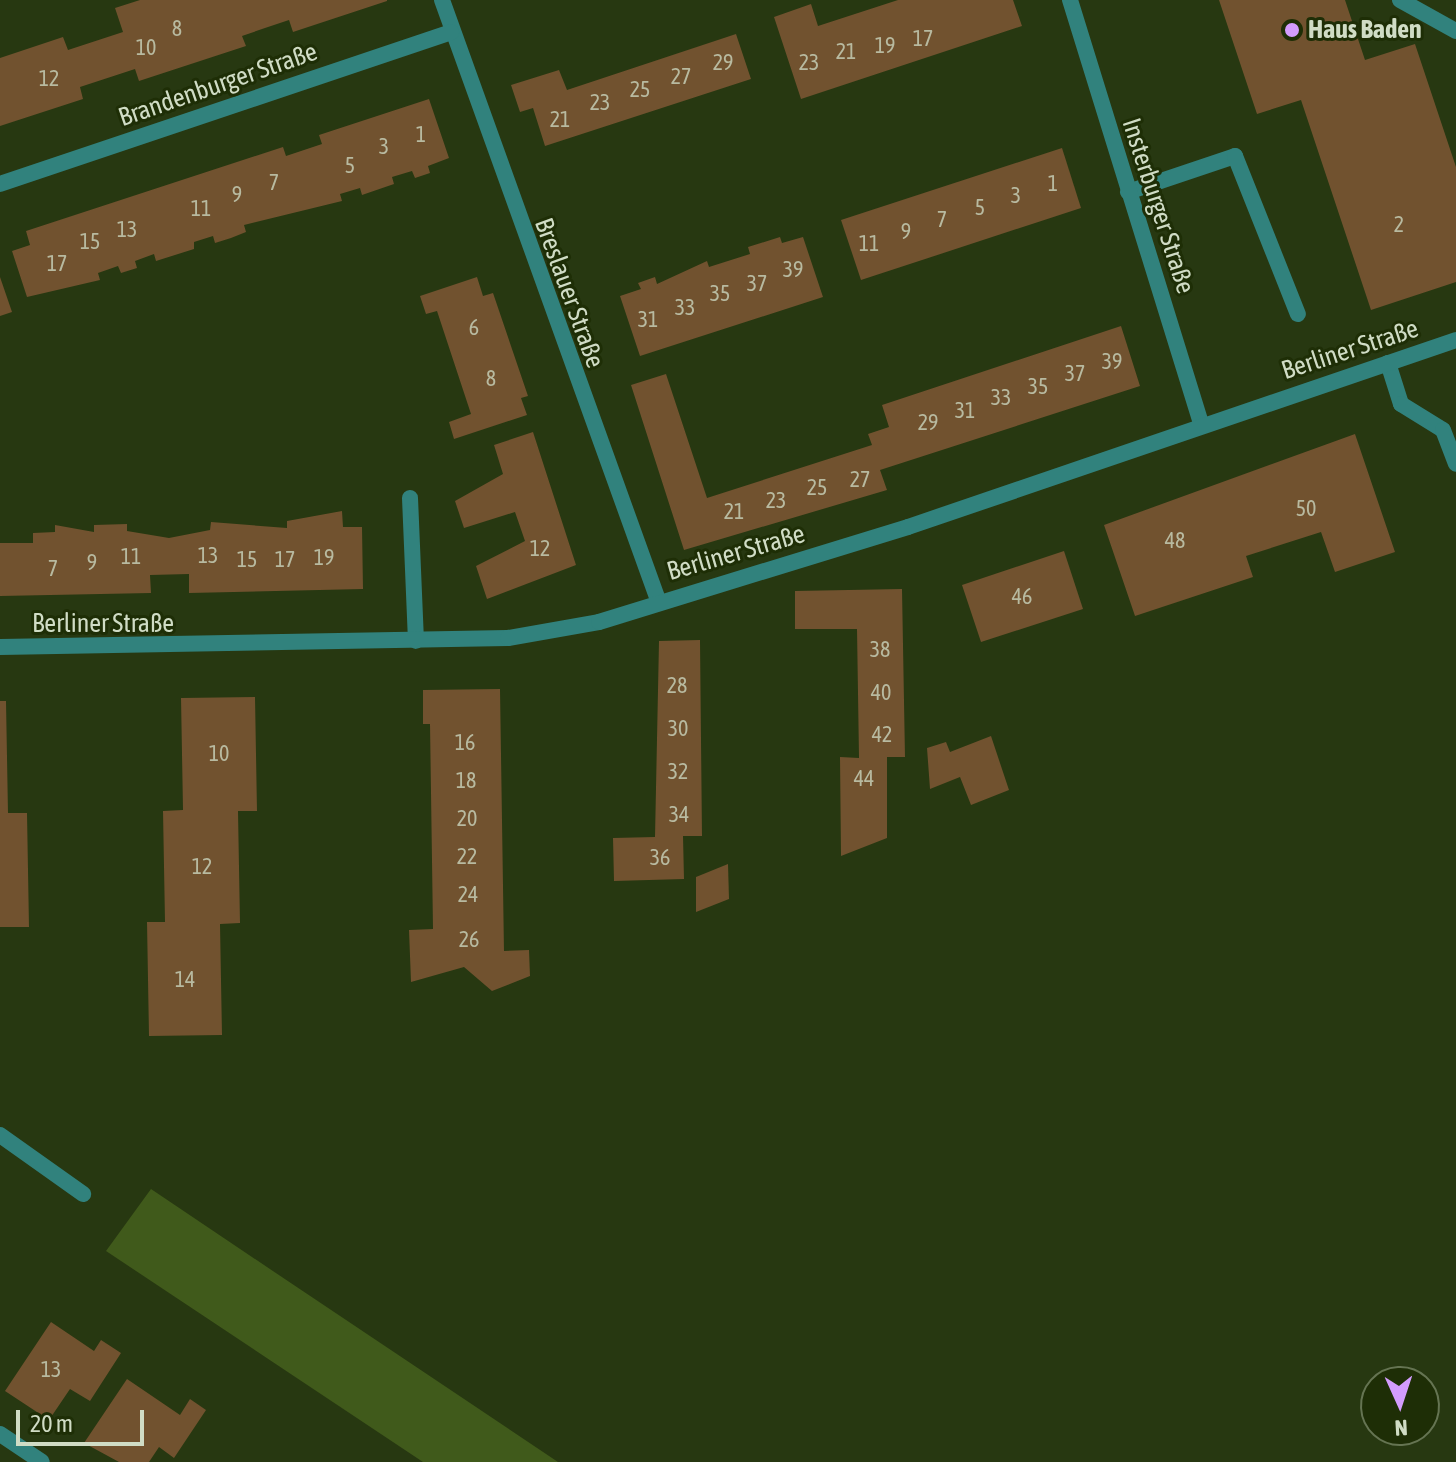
<!DOCTYPE html>
<html>
<head>
<meta charset="utf-8">
<style>
	body { margin:0 }
	#map { position:relative; width:1456px; height:1462px; overflow:hidden; background:#273811; font-family:"Asap Condensed",sans-serif }
	div>[style] { position:absolute }
	.green>* { inset:0; background:#405a1b }
	.building>* { inset:0; background:#71522f }
	.lane>* { height:16px; margin:-8px; padding:0 8px; transform-origin:8px; border-radius:8px; background:#31827d }
	.street>* { height:16px; margin:-8px; padding:0 8px; transform-origin:8px; border-radius:8px; background:#31827d }
	.dots>* { width:22px; height:22px; translate:-50% -50%; box-sizing:border-box; border:4px solid #1e2e06; border-radius:50% }
	span { translate:-50% -50%; white-space:nowrap; text-align:center; line-height:1.15; -webkit-text-stroke:6px #1e2e06; paint-order:stroke }
	.number-label { font-size:22px; color:#b8baa0 }
	.number-label span { -webkit-text-stroke-width:0 }
	.poi-label { font-size:26px; color:#d0dcc5; font-weight:700 }
	.left { translate:0 -50%; text-align:left }
	.street-label { font-size:26px; color:#d0dcc5 }
	.north { position:absolute; left:1360px; top:1366px; width:80px; height:80px; box-sizing:border-box; background:#1e2e06; border:2px solid #657452; border-radius:50%; rotate:177deg; font-size:22px; font-weight:700; line-height:32px; text-align:center; color:#d0dcc5 }
	.north::after { content:''; display:block; margin:auto; width:28px; height:36px; background:#d39cfd; clip-path:polygon(50% 0,100% 100%,50% 72%,0 100%) }
	.scale { position:absolute; left:16px; top:1410px; width:128px; height:36px; box-sizing:border-box; border:4px solid #d0dcc5; border-top:0; padding-left:10px; font-size:24px; line-height:28px; white-space:nowrap; color:#d0dcc5; -webkit-text-stroke:6px #1e2e06; paint-order:stroke }
</style>
</head>
<body>
<div id="map">
	<div class="green">
		<i style="clip-path:polygon(151px 1189px,249px 1255px,558px 1462px,423px 1462px,106px 1251px)"></i>
	</div>
	<div class="building">
		<i style="clip-path:polygon(140px 0,387px 0,387px 1px,293px 32px,289px 20px,265px 28px,242px 36px,246px 46px,139px 81px,135px 69px,80px 87px,83px 99px,0 126px,0 58px,63px 37px,68px 50px,123px 32px,115px 8px)"></i>
		<i style="clip-path:polygon(898px 0,1013px 0,1022px 26px,801px 99px,774px 17px,811px 4px,818px 26px)"></i>
		<i style="clip-path:polygon(1219px 0,1345px 0,1365px 60px,1415px 44px,1456px 167px,1456px 282px,1371px 310px,1301px 100px,1257px 114px)"></i>
		<i style="clip-path:polygon(736px 34px,751px 79px,545px 146px,533px 108px,520px 112px,511px 85px,559px 70px,567px 90px)"></i>
		<i style="clip-path:polygon(429px 99px,449px 158px,428px 166px,430px 173px,415px 178px,412px 171px,392px 177px,394px 184px,362px 195px,360px 188px,340px 194px,342px 201px,244px 225px,246px 232px,231px 238px,215px 243px,213px 236px,194px 242px,194px 249px,156px 261px,154px 254px,135px 261px,137px 268px,121px 273px,118px 266px,98px 273px,100px 280px,27px 297px,12px 251px,30px 245px,26px 231px,283px 147px,286px 156px,322px 144px,319px 135px)"></i>
		<i style="clip-path:polygon(1062px 148px,1081px 208px,861px 280px,841px 220px)"></i>
		<i style="clip-path:polygon(780px 237px,782px 243px,803px 237px,823px 297px,640px 356px,620px 296px,641px 289px,638px 283px,655px 277px,657px 284px,707px 261px,709px 267px,750px 254px,748px 247px)"></i>
		<i style="clip-path:polygon(0 277px,12px 312px,0 316px)"></i>
		<i style="clip-path:polygon(477px 277px,483px 296px,493px 293px,528px 396px,521px 398px,527px 415px,454px 439px,449px 422px,471px 414px,437px 311px,426px 314px,420px 296px)"></i>
		<i style="clip-path:polygon(1121px 326px,1140px 386px,880px 470px,887px 490px,684px 550px,631px 385px,666px 374px,707px 498px,872px 445px,868px 434px,889px 427px,882px 405px)"></i>
		<i style="clip-path:polygon(533px 432px,576px 565px,487px 599px,476px 566px,525px 541px,515px 512px,464px 528px,455px 501px,503px 474px,494px 445px)"></i>
		<i style="clip-path:polygon(1355px 434px,1395px 552px,1335px 572px,1321px 532px,1246px 556px,1253px 577px,1135px 616px,1104px 525px)"></i>
		<i style="clip-path:polygon(342px 511px,343px 527px,362px 527px,363px 589px,189px 593px,189px 574px,150px 575px,151px 593px,0 596px,0 543px,33px 543px,33px 533px,55px 532px,55px 525px,94px 532px,94px 525px,127px 524px,127px 531px,169px 538px,210px 530px,211px 522px,287px 528px,287px 521px)"></i>
		<i style="clip-path:polygon(1064px 551px,1083px 609px,981px 642px,962px 585px)"></i>
		<i style="clip-path:polygon(902px 589px,905px 757px,887px 757px,887px 838px,841px 856px,840px 757px,859px 758px,857px 629px,795px 629px,795px 591px)"></i>
		<i style="clip-path:polygon(700px 640px,702px 836px,683px 836px,684px 879px,614px 881px,613px 838px,655px 837px,659px 641px)"></i>
		<i style="clip-path:polygon(500px 689px,504px 951px,529px 950px,530px 976px,492px 991px,464px 967px,411px 982px,409px 930px,433px 929px,430px 724px,423px 724px,423px 690px)"></i>
		<i style="clip-path:polygon(255px 697px,257px 811px,238px 811px,240px 923px,220px 924px,222px 1035px,149px 1036px,147px 922px,165px 922px,163px 811px,183px 810px,181px 698px)"></i>
		<i style="clip-path:polygon(0 701px,6px 701px,8px 813px,27px 813px,29px 927px,0 927px)"></i>
		<i style="clip-path:polygon(991px 736px,1009px 790px,971px 805px,960px 777px,930px 789px,927px 748px,946px 742px,950px 752px)"></i>
		<i style="clip-path:polygon(728px 864px,729px 899px,696px 912px,696px 877px)"></i>
		<i style="clip-path:polygon(51px 1322px,94px 1351px,101px 1340px,121px 1353px,90px 1401px,70px 1389px,49px 1420px,5px 1391px)"></i>
		<i style="clip-path:polygon(127px 1379px,180px 1415px,190px 1399px,206px 1410px,174px 1458px,159px 1447px,149px 1462px,119px 1462px,84px 1443px)"></i>
	</div>
	<div class="lane">
		<i style="left:1400px;top:0;width:64px;rotate:29deg"></i>
		<i style="left:1128px;top:192px;width:113px;rotate:-18.6deg"></i>
		<i style="left:1235px;top:156px;width:170px;rotate:68.3deg"></i>
		<i style="left:1388px;top:363px;width:43px;rotate:72.4deg"></i>
		<i style="left:1401px;top:404px;width:49px;rotate:31.8deg"></i>
		<i style="left:1443px;top:430px;width:36px;rotate:69deg"></i>
		<i style="left:410px;top:498px;width:143px;rotate:87.6deg"></i>
	</div>
	<div class="street">
		<i style="left:442px;top:0;width:638px;rotate:70.2deg"></i>
		<i style="left:1070px;top:0;width:446px;rotate:72.8deg"></i>
		<i style="left:0;top:184px;width:476px;rotate:-18.6deg"></i>
		<i style="left:0;top:647px;width:508px;rotate:-1.01deg"></i>
		<i style="left:508px;top:638px;width:92px;rotate:-10deg"></i>
		<i style="left:599px;top:622px;width:323px;rotate:-17.1deg"></i>
		<i style="left:908px;top:527px;width:579px;rotate:-18.84deg"></i>
		<i style="left:0;top:1135px;width:102px;rotate:35.4deg"></i>
		<i style="left:0;top:1434px;width:50px;rotate:33.7deg"></i>
	</div>
	<div class="dots">
		<i style="left:1292px;top:30px;background:#d39cfd"></i>
	</div>
	<div class="number-label">
		<span style="left:177px;top:29px">8</span>
		<span style="left:923px;top:39px">17</span>
		<span style="left:885px;top:46px">19</span>
		<span style="left:146px;top:48px">10</span>
		<span style="left:846px;top:52px">21</span>
		<span style="left:723px;top:63px">29</span>
		<span style="left:809px;top:63px">23</span>
		<span style="left:681px;top:77px">27</span>
		<span style="left:49px;top:79px">12</span>
		<span style="left:640px;top:90px">25</span>
		<span style="left:600px;top:103px">23</span>
		<span style="left:560px;top:120px">21</span>
		<span style="left:421px;top:135px">1</span>
		<span style="left:384px;top:147px">3</span>
		<span style="left:350px;top:166px">5</span>
		<span style="left:274px;top:183px">7</span>
		<span style="left:1053px;top:184px">1</span>
		<span style="left:237px;top:195px">9</span>
		<span style="left:1016px;top:196px">3</span>
		<span style="left:980px;top:208px">5</span>
		<span style="left:201px;top:209px">11</span>
		<span style="left:942px;top:220px">7</span>
		<span style="left:1399px;top:225px">2</span>
		<span style="left:127px;top:230px">13</span>
		<span style="left:906px;top:232px">9</span>
		<span style="left:90px;top:242px">15</span>
		<span style="left:869px;top:244px">11</span>
		<span style="left:57px;top:264px">17</span>
		<span style="left:793px;top:270px">39</span>
		<span style="left:757px;top:284px">37</span>
		<span style="left:720px;top:294px">35</span>
		<span style="left:685px;top:308px">33</span>
		<span style="left:648px;top:320px">31</span>
		<span style="left:474px;top:328px">6</span>
		<span style="left:1112px;top:362px">39</span>
		<span style="left:1075px;top:374px">37</span>
		<span style="left:491px;top:379px">8</span>
		<span style="left:1038px;top:387px">35</span>
		<span style="left:1001px;top:398px">33</span>
		<span style="left:965px;top:411px">31</span>
		<span style="left:928px;top:423px">29</span>
		<span style="left:860px;top:480px">27</span>
		<span style="left:817px;top:488px">25</span>
		<span style="left:776px;top:501px">23</span>
		<span style="left:1306px;top:509px">50</span>
		<span style="left:734px;top:512px">21</span>
		<span style="left:1175px;top:541px">48</span>
		<span style="left:540px;top:549px">12</span>
		<span style="left:208px;top:556px">13</span>
		<span style="left:131px;top:557px">11</span>
		<span style="left:324px;top:558px">19</span>
		<span style="left:247px;top:560px">15</span>
		<span style="left:285px;top:560px">17</span>
		<span style="left:92px;top:563px">9</span>
		<span style="left:53px;top:569px">7</span>
		<span style="left:1022px;top:597px">46</span>
		<span style="left:880px;top:650px">38</span>
		<span style="left:677px;top:686px">28</span>
		<span style="left:881px;top:693px">40</span>
		<span style="left:678px;top:729px">30</span>
		<span style="left:882px;top:735px">42</span>
		<span style="left:465px;top:743px">16</span>
		<span style="left:219px;top:754px">10</span>
		<span style="left:678px;top:772px">32</span>
		<span style="left:864px;top:779px">44</span>
		<span style="left:466px;top:781px">18</span>
		<span style="left:679px;top:815px">34</span>
		<span style="left:467px;top:819px">20</span>
		<span style="left:467px;top:857px">22</span>
		<span style="left:660px;top:858px">36</span>
		<span style="left:202px;top:867px">12</span>
		<span style="left:468px;top:895px">24</span>
		<span style="left:469px;top:940px">26</span>
		<span style="left:185px;top:980px">14</span>
		<span style="left:51px;top:1370px">13</span>
	</div>
	<div class="poi-label">
		<span class="left" style="left:1308px;top:30px">Haus Baden</span>
	</div>
	<div class="street-label">
		<span style="left:218px;top:85px;rotate:-19deg">Brandenburger Straße</span>
		<span style="left:1158px;top:206px;rotate:72deg">Insterburger Straße</span>
		<span style="left:569px;top:293px;rotate:70deg">Breslauer Straße</span>
		<span style="left:1350px;top:350px;rotate:-18deg">Berliner Straße</span>
		<span style="left:736px;top:553px;rotate:-16deg">Berliner Straße</span>
		<span style="left:103px;top:624px">Berliner Straße</span>
	</div>
	<div class="north">N</div>
	<div class="scale">20 m</div>
</div>
</body>
</html>
